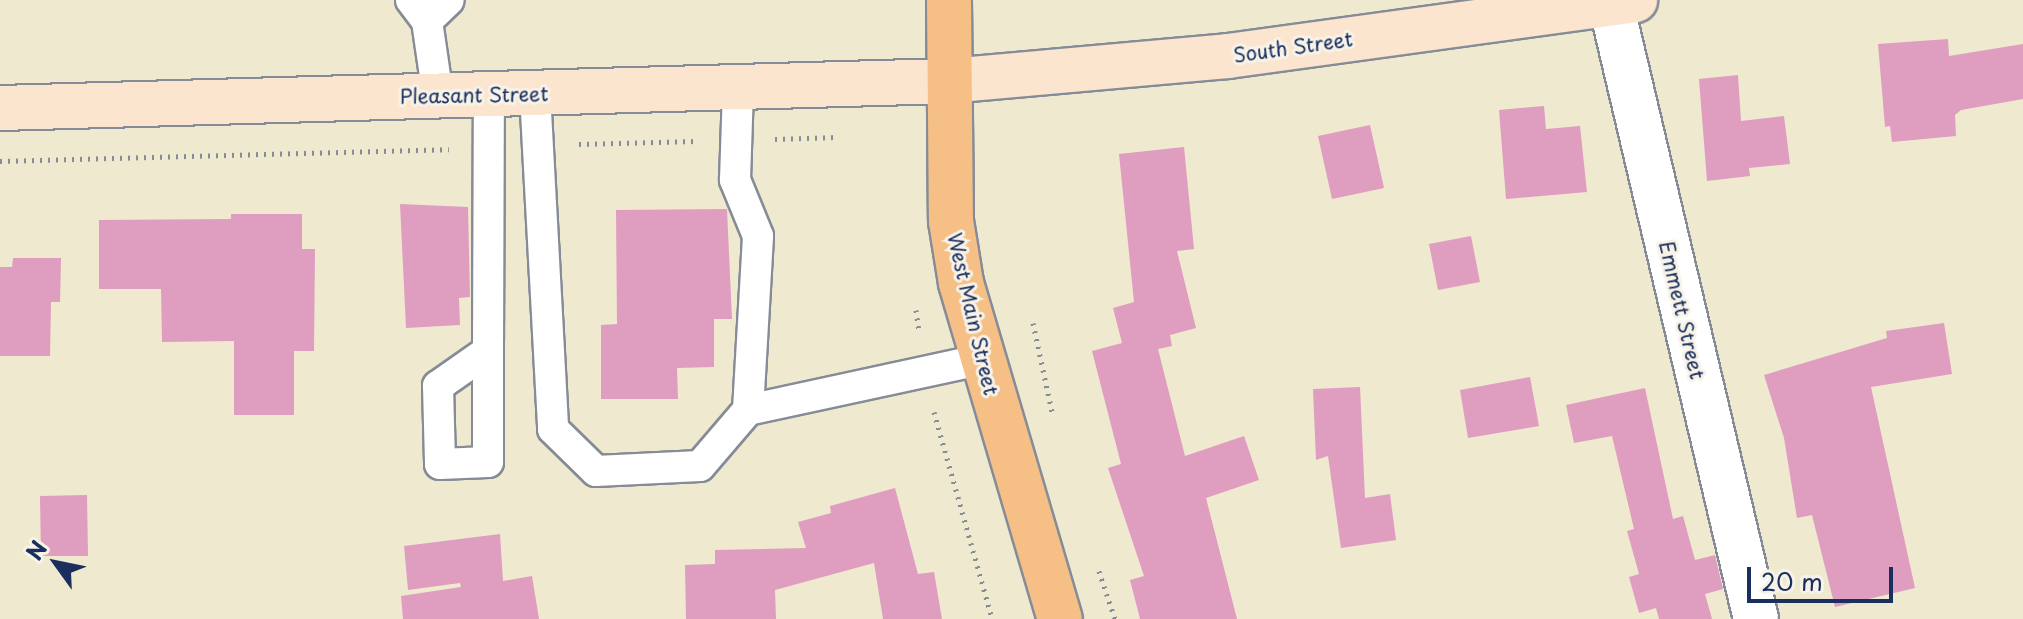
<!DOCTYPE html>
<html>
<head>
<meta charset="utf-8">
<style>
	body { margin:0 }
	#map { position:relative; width:2023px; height:619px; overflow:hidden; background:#efe9d0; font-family:"Playpen Sans",sans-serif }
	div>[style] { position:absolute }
	.building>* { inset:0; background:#df9dc0 }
	.path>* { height:5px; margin-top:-2.5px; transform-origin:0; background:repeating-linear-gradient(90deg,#858c97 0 2px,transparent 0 8px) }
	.roads { filter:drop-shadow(2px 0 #858c97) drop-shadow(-2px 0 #858c97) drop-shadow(0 2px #858c97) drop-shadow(0 -2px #858c97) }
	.lane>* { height:30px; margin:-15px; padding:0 15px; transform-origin:15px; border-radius:15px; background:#fff }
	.street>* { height:44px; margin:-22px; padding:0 22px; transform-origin:22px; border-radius:22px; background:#fff }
	.secondary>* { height:44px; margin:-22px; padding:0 22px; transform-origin:22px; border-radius:22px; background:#fbe5cf }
	.primary>* { height:44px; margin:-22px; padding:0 22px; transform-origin:22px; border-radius:22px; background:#f5bf86 }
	span { translate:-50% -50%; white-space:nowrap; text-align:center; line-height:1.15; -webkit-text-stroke:6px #f7f3e8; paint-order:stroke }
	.street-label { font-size:20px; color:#1b2f5e }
	.north { position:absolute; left:16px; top:523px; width:80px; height:80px; -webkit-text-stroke:6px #f7f3e8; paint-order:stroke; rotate:303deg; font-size:22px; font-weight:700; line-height:32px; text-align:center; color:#1b2f5e }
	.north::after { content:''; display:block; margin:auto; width:28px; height:36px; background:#1b2f5e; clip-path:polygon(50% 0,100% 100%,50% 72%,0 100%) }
	.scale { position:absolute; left:1747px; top:567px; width:146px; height:36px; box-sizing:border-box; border:4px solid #1b2f5e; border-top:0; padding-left:10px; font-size:24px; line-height:28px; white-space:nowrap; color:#1b2f5e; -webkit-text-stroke:6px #f7f3e8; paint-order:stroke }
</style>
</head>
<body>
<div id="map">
	<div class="building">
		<i style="clip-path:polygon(1948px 39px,1949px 56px,2023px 44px,2023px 99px,1961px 110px,1955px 115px,1956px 136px,1892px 142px,1890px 126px,1885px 127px,1878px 44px)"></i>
		<i style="clip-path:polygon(1738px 75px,1741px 121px,1784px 116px,1790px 164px,1749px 168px,1750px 176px,1707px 181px,1699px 79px)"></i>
		<i style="clip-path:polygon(1544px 106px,1546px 129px,1580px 126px,1587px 192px,1506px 199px,1499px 110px)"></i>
		<i style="clip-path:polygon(1370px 125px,1384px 188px,1332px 199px,1318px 136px)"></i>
		<i style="clip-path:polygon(1184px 147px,1194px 249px,1177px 251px,1196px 328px,1170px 335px,1172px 346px,1158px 349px,1185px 456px,1244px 436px,1259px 480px,1206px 498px,1237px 619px,1140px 619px,1130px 580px,1144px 576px,1108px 468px,1121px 464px,1092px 351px,1122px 343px,1113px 308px,1134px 302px,1119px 154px)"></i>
		<i style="clip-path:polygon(400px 204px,468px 207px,470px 297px,459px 298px,460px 325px,406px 328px)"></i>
		<i style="clip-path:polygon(727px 209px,732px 319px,714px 319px,714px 367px,677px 368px,678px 399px,601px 399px,601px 325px,617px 324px,616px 210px)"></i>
		<i style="clip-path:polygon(231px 214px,302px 214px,302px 249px,315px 249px,314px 351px,294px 351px,294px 415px,234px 415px,234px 341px,162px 342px,161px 289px,99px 289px,99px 220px,231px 219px)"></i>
		<i style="clip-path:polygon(1471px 236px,1480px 282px,1438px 290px,1429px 244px)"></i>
		<i style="clip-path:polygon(13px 258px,61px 258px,60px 302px,51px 302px,50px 356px,0 356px,0 267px,12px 267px)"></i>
		<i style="clip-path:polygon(1944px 323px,1952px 374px,1871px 387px,1915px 588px,1835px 607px,1812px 515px,1797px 518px,1784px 438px,1764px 375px,1887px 338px,1886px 331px)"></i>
		<i style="clip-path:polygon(1530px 377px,1539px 426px,1468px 438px,1460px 390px)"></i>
		<i style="clip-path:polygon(1360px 387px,1365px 498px,1390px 494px,1396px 540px,1341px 548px,1328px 456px,1316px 460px,1313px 389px)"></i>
		<i style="clip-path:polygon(1645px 388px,1673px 519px,1683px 516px,1695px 560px,1715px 555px,1723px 589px,1705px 594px,1712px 619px,1659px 619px,1656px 608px,1639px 613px,1629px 577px,1639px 574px,1627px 531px,1634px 529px,1612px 436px,1574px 443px,1566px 405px)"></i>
		<i style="clip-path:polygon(895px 488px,918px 574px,934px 572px,942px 619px,883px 619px,874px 563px,775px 590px,776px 619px,686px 619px,685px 565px,715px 564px,715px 550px,806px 548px,798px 522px,831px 513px,830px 506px)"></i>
		<i style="clip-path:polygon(87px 495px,88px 556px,41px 556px,40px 496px)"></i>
		<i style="clip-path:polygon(500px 534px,503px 581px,532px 576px,539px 619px,403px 619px,401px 596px,461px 587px,460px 583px,408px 590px,404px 546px)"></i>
	</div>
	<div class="path">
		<i style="left:775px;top:139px;width:63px;rotate:-1.8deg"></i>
		<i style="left:579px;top:144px;width:118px;rotate:-1.5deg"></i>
		<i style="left:0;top:161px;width:449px;rotate:-1.5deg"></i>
		<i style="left:916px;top:310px;width:21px;rotate:82deg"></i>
		<i style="left:1033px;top:323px;width:95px;rotate:77.9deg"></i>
		<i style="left:934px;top:412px;width:215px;rotate:74.3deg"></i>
		<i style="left:1099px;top:571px;width:51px;rotate:71.6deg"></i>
	</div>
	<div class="roads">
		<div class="lane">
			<i style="left:411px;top:0;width:26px;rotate:53deg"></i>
			<i style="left:427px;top:21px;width:76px;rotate:81.7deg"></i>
			<i style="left:427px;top:21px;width:30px;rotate:-44deg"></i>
			<i style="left:535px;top:93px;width:336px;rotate:86.9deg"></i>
			<i style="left:553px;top:429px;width:60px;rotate:44.3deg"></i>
			<i style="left:596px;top:471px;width:104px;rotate:-2.8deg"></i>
			<i style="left:700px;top:466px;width:74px;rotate:-49.4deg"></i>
			<i style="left:748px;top:410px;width:174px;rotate:-86.7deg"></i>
			<i style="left:758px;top:236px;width:61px;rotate:-112.3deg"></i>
			<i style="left:735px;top:180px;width:92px;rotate:-88.1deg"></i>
			<i style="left:488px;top:351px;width:61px;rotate:145deg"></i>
			<i style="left:438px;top:386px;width:78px;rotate:88.5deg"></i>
			<i style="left:440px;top:464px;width:48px;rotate:-2.4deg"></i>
			<i style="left:488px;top:462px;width:111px;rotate:-90deg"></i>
			<i style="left:488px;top:351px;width:257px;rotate:-89.8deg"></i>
			<i style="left:748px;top:410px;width:237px;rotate:-12.2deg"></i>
		</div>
		<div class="street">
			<i style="left:1610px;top:0;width:636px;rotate:76.73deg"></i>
		</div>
		<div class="secondary">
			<i style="left:0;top:108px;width:949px;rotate:-1.63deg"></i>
			<i style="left:949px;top:81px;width:280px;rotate:-5.1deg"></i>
			<i style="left:1228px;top:56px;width:411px;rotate:-7.8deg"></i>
		</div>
		<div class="primary">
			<i style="left:949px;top:0;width:221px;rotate:89.5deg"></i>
			<i style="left:951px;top:221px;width:63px;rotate:80.8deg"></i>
			<i style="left:961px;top:283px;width:350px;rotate:73.6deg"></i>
		</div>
	</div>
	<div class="street-label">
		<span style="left:1293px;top:47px;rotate:-8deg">South Street</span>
		<span style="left:474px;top:95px;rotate:-1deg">Pleasant Street</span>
		<span style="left:1682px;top:310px;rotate:77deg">Emmett Street</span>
		<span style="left:973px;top:314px;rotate:77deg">West Main Street</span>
	</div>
	<div class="north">N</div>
	<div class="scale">20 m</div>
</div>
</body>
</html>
